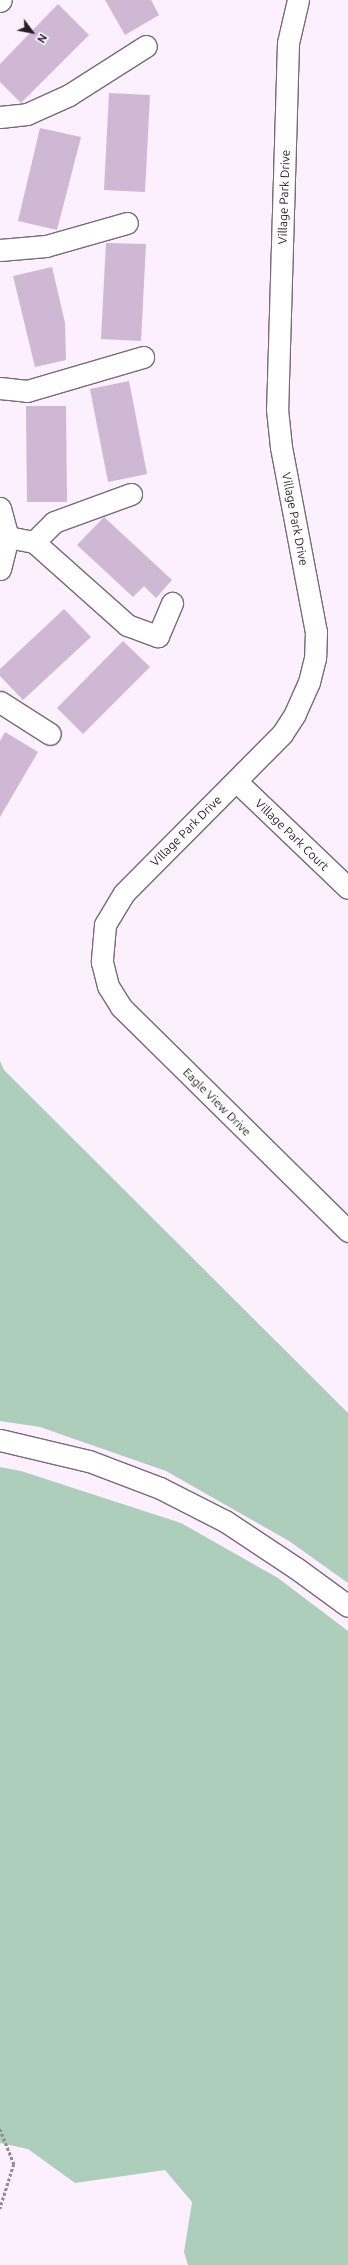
<!DOCTYPE html>
<html>
<head>
<meta charset="utf-8">
<style>
	body { margin:0 }
	#map { position:relative; width:348px; height:2265px; overflow:hidden; background:#fceffe; font-family:Ubuntu,sans-serif }
	div>[style] { position:absolute }
	.forest>* { inset:0; background:#adceba }
	.building>* { inset:0; background:#cfb8d3 }
	.path>* { height:2.5px; margin-top:-1.25px; transform-origin:0; background:repeating-linear-gradient(90deg,#938994 0 3px,transparent 0 5px) }
	.roads { filter:drop-shadow(1px 0 #776a7a) drop-shadow(-1px 0 #776a7a) drop-shadow(0 1px #776a7a) drop-shadow(0 -1px #776a7a) }
	.minor>* { height:21px; margin:-10.5px; padding:0 10.5px; transform-origin:10.5px; border-radius:10.5px; background:#fff }
	span { translate:-50% -50%; white-space:nowrap; text-align:center; line-height:1.15; -webkit-text-stroke:3px #fff; paint-order:stroke }
	.street-label { font-size:12px; color:#241e25 }
	.north { position:absolute; left:12px; top:12px; width:40px; height:40px; -webkit-text-stroke:3px #fff; paint-order:stroke; rotate:122deg; font-size:11px; font-weight:700; line-height:16px; text-align:center; color:#241e25 }
	.north::after { content:''; display:block; margin:auto; width:14px; height:18px; background:#241e25; clip-path:polygon(50% 0,100% 100%,50% 72%,0 100%) }
</style>
</head>
<body>
<div id="map">
	<div class="forest">
		<i style="clip-path:polygon(0 1061px,4px 1070px,348px 1413px,348px 1583px,289px 1541px,166px 1471px,40px 1427px,0 1421px)"></i>
		<i style="clip-path:polygon(0 1467px,21px 1471px,181px 1523px,278px 1578px,348px 1631px,348px 2265px,188px 2265px,184px 2252px,192px 2202px,165px 2170px,75px 2183px,28px 2149px,0 2143px)"></i>
	</div>
	<div class="building">
		<i style="clip-path:polygon(105px 0,151px 0,159px 15px,125px 35px)"></i>
		<i style="clip-path:polygon(58px 4px,89px 35px,21px 103px,0 82px,0 64px)"></i>
		<i style="clip-path:polygon(109px 93px,150px 95px,145px 192px,104px 190px)"></i>
		<i style="clip-path:polygon(40px 128px,81px 137px,57px 230px,18px 221px)"></i>
		<i style="clip-path:polygon(106px 243px,146px 244px,141px 341px,101px 339px)"></i>
		<i style="clip-path:polygon(52px 267px,65px 323px,66px 360px,35px 367px,13px 276px)"></i>
		<i style="clip-path:polygon(129px 381px,147px 474px,108px 482px,90px 389px)"></i>
		<i style="clip-path:polygon(26px 406px,66px 406px,67px 502px,27px 502px)"></i>
		<i style="clip-path:polygon(104px 517px,172px 580px,156px 598px,144px 586px,133px 597px,77px 545px)"></i>
		<i style="clip-path:polygon(64px 609px,91px 637px,23px 700px,0 676px,0 669px)"></i>
		<i style="clip-path:polygon(123px 641px,150px 667px,83px 734px,57px 708px)"></i>
		<i style="clip-path:polygon(5px 732px,38px 752px,0 817px,0 741px)"></i>
	</div>
	<div class="path">
		<i style="left:0;top:2129px;width:38px;rotate:68deg"></i>
		<i style="left:14px;top:2164px;width:47px;rotate:107.3deg"></i>
	</div>
	<div class="roads">
		<div class="minor">
			<i style="left:298px;top:0;width:44px;rotate:103.1deg"></i>
			<i style="left:288px;top:43px;width:366px;rotate:91.7deg"></i>
			<i style="left:277px;top:409px;width:38px;rotate:84deg"></i>
			<i style="left:281px;top:447px;width:188px;rotate:79.3deg"></i>
			<i style="left:316px;top:632px;width:26px;rotate:92deg"></i>
			<i style="left:315px;top:658px;width:25px;rotate:104deg"></i>
			<i style="left:309px;top:682px;width:35px;rotate:114deg"></i>
			<i style="left:295px;top:714px;width:24px;rotate:123deg"></i>
			<i style="left:282px;top:734px;width:224px;rotate:134.8deg"></i>
			<i style="left:124px;top:893px;width:37px;rotate:121deg"></i>
			<i style="left:105px;top:925px;width:37px;rotate:95deg"></i>
			<i style="left:102px;top:962px;width:25px;rotate:76deg"></i>
			<i style="left:108px;top:986px;width:25px;rotate:58deg"></i>
			<i style="left:121px;top:1007px;width:319px;rotate:44.6deg"></i>
			<i style="left:0;top:1px;width:1px;rotate:-45deg"></i>
			<i style="left:0;top:117px;width:27px;rotate:-6deg"></i>
			<i style="left:27px;top:114px;width:46px;rotate:-24.3deg"></i>
			<i style="left:69px;top:95px;width:91px;rotate:-32.5deg"></i>
			<i style="left:0;top:250px;width:46px;rotate:-5deg"></i>
			<i style="left:46px;top:246px;width:84px;rotate:-15.9deg"></i>
			<i style="left:0;top:388px;width:27px;rotate:6deg"></i>
			<i style="left:27px;top:391px;width:121px;rotate:-16.3deg"></i>
			<i style="left:0;top:508px;width:30px;rotate:75deg"></i>
			<i style="left:8px;top:537px;width:33px;rotate:104deg"></i>
			<i style="left:8px;top:537px;width:26px;rotate:11deg"></i>
			<i style="left:34px;top:542px;width:125px;rotate:41.7deg"></i>
			<i style="left:127px;top:625px;width:33px;rotate:20deg"></i>
			<i style="left:158px;top:636px;width:36px;rotate:-67deg"></i>
			<i style="left:34px;top:542px;width:28px;rotate:-45deg"></i>
			<i style="left:54px;top:522px;width:82px;rotate:-20deg"></i>
			<i style="left:0;top:702px;width:59px;rotate:32.6deg"></i>
			<i style="left:236px;top:781px;width:155px;rotate:43.7deg"></i>
			<i style="left:0;top:1440px;width:91px;rotate:13.3deg"></i>
			<i style="left:89px;top:1461px;width:76px;rotate:20.8deg"></i>
			<i style="left:160px;top:1488px;width:73px;rotate:26.9deg"></i>
			<i style="left:225px;top:1521px;width:85px;rotate:33.5deg"></i>
			<i style="left:296px;top:1568px;width:64px;rotate:36.2deg"></i>
		</div>
	</div>
	<div class="street-label">
		<span style="left:284px;top:197px;rotate:-88deg">Village Park Drive</span>
		<span style="left:295px;top:519px;rotate:79deg">Village Park Drive</span>
		<span style="left:186px;top:831px;rotate:-45deg">Village Park Drive</span>
		<span style="left:292px;top:835px;rotate:44deg">Village Park Court</span>
		<span style="left:217px;top:1102px;rotate:45deg">Eagle View Drive</span>
	</div>
	<div class="north">N</div>
</div>
</body>
</html>
